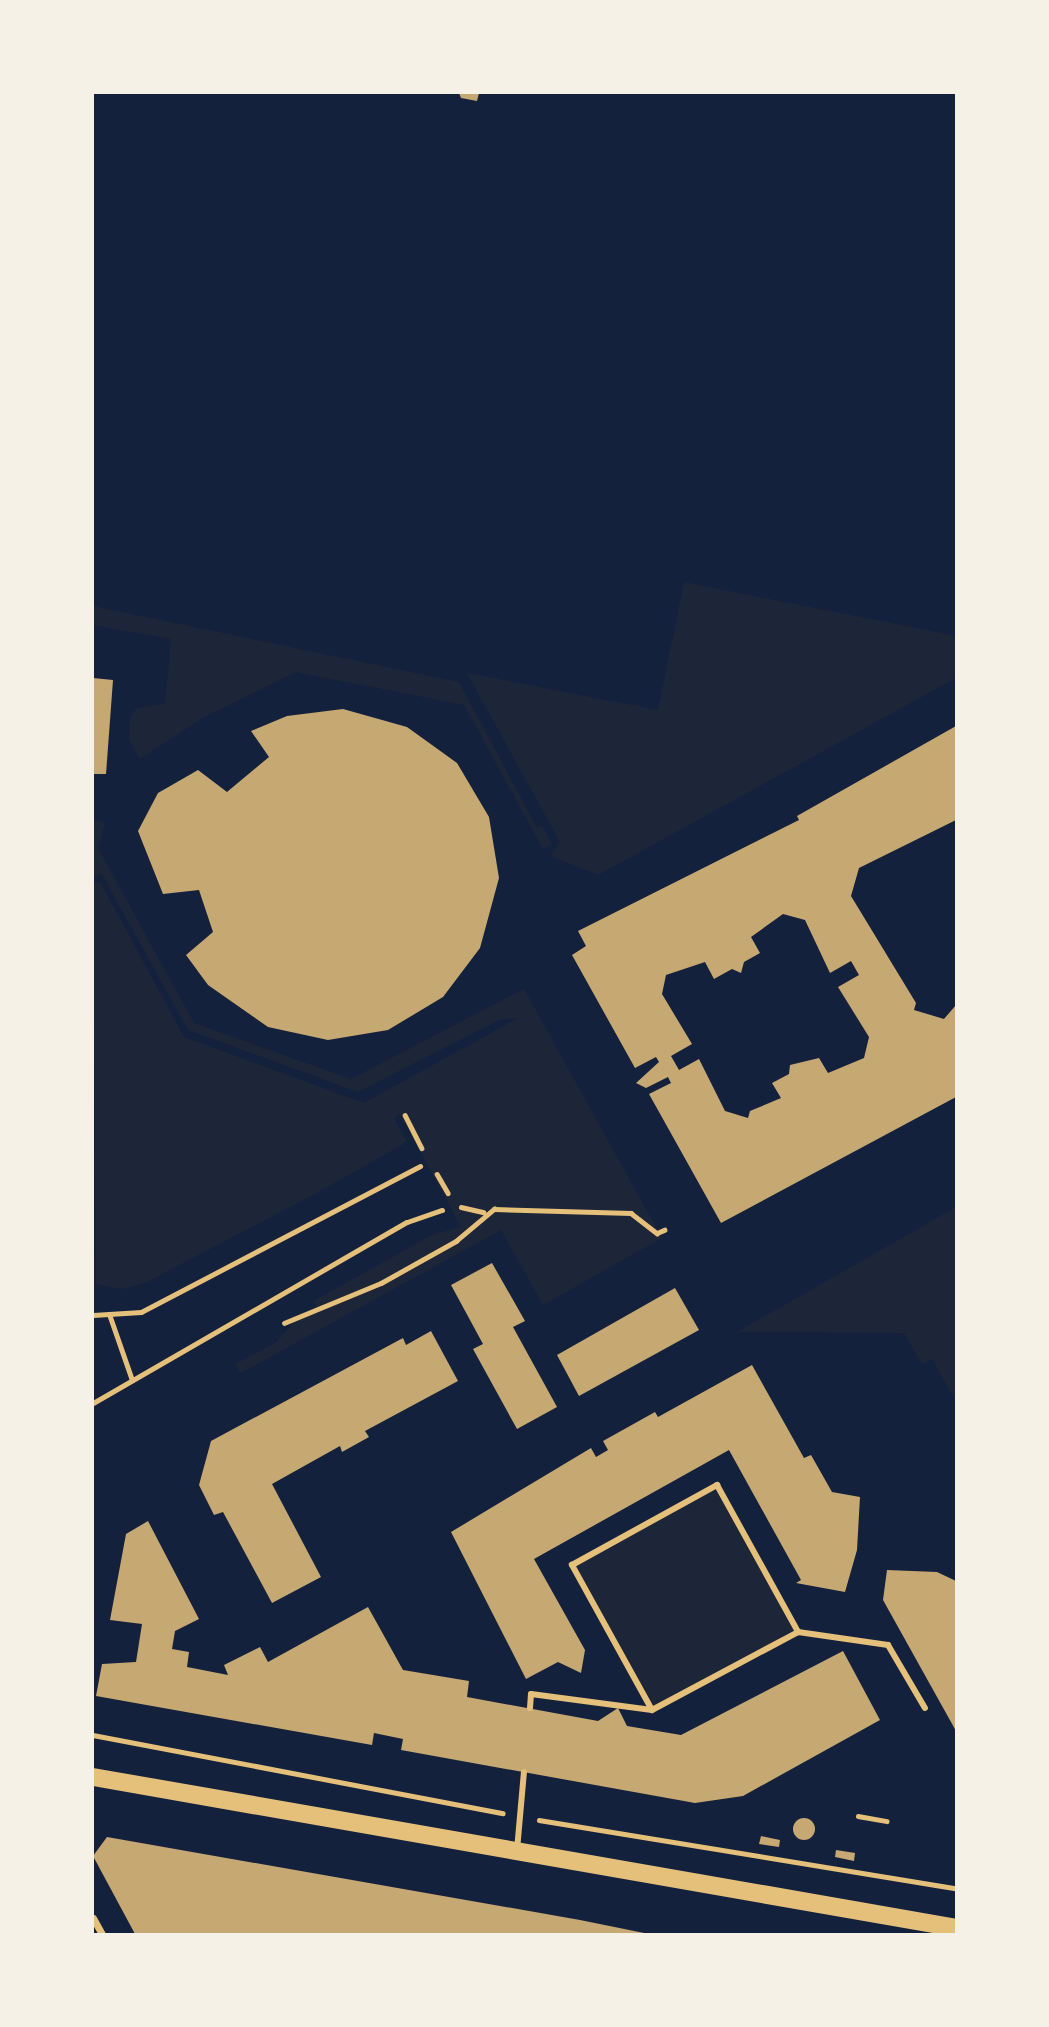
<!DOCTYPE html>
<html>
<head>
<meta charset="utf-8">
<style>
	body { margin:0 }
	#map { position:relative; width:1049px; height:2027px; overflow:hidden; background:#14213d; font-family:"Source Sans 3",sans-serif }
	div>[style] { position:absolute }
	.green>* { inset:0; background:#1d2539 }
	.building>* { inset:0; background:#c6a872 }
	.round { border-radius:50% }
	.path>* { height:4.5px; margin:-2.25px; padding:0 2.25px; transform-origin:2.25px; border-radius:2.25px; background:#e5c07b }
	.service>* { height:5px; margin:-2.5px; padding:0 2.5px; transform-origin:2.5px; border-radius:2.5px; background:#e5c07b }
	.pedestrian>* { height:6px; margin:-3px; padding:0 3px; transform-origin:3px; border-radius:3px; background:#e5c07b }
	.minor>* { height:7px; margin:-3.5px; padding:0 3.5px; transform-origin:3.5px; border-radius:3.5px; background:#e5c07b }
	.primary>* { height:18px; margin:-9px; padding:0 9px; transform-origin:9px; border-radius:9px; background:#e5c07b }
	span { translate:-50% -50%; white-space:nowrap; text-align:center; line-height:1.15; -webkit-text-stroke:6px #f6f1e7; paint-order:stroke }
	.frame { position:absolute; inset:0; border:94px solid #f6f1e7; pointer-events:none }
</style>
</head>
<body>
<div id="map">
	<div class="green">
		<i style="clip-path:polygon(684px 582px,956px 636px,956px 678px,598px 875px,551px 856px,560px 842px,467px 673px,658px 710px)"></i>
		<i style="clip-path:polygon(93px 606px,459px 682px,537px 828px,542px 826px,552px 844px,543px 849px,464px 705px,296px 672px,204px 717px,140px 759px,129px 740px,130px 716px,137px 708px,165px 704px,171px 639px,93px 625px)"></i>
		<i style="clip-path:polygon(93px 820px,105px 823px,98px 848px,194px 1023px,351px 1079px,524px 989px,662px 1238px,543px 1305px,501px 1230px,241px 1373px,235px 1364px,277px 1342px,296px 1319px,318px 1311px,314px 1301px,432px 1235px,461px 1227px,400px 1114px,394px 1118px,407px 1142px,313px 1195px,145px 1283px,121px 1289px,96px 1284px,93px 883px,100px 882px,184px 1037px,364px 1103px,518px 1018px,499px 1020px,358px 1092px,188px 1030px,102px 874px,93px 876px)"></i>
		<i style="clip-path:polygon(956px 1207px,956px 1402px,932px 1359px,922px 1364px,904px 1333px,737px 1332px)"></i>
		<i style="clip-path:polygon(717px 1485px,798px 1632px,652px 1710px,572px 1565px)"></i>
	</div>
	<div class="building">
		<i style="clip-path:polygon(459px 93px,479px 93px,477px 101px,461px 98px)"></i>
		<i style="clip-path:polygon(93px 678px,113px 680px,106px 774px,93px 774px)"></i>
		<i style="clip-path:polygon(343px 709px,407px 727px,457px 763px,489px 817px,499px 878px,480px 948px,443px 997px,388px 1030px,328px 1040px,268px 1027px,208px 985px,186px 955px,213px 932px,199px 890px,163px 894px,138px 831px,158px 793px,198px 770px,227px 792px,269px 757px,251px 731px,287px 716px)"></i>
		<i style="clip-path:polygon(evenodd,956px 726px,956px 820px,859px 868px,851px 896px,916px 1003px,914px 1010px,944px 1019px,956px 1005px,956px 1097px,721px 1223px,649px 1094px,671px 1083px,668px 1077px,646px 1088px,636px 1083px,659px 1062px,656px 1057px,635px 1068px,572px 955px,586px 946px,578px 931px,799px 820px,797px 816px,956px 726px,783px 914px,805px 920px,830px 973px,851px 961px,859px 975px,838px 987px,869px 1037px,864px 1058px,828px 1073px,819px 1058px,790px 1065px,789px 1074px,772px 1083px,781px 1098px,750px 1111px,748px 1118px,725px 1111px,699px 1059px,679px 1070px,671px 1056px,692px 1044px,662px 994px,666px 975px,705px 962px,714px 979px,732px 969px,741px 973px,744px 962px,760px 953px,751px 937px,783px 914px)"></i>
		<i style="clip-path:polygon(492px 1263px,525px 1321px,513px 1327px,557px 1407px,517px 1429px,473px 1349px,483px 1344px,451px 1285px)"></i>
		<i style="clip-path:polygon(675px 1288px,699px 1330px,579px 1396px,557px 1355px)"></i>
		<i style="clip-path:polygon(431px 1331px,458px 1381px,365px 1431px,369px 1437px,342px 1452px,340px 1446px,272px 1484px,321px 1577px,272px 1603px,223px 1512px,214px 1515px,199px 1485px,211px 1441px,403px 1338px,406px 1345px)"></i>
		<i style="clip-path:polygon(752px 1365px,804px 1458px,811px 1455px,832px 1492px,860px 1497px,857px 1550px,845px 1592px,796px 1583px,801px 1580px,729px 1450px,534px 1559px,585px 1650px,581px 1673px,558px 1662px,526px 1679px,451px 1532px,591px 1448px,596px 1457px,608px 1450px,603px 1441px,655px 1412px,658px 1417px)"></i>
		<i style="clip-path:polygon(148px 1521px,199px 1619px,175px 1631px,172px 1649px,189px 1652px,187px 1667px,228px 1675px,224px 1665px,260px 1647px,268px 1662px,368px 1607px,403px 1670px,469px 1681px,467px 1697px,598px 1721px,618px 1708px,627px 1726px,681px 1735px,843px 1651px,880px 1720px,743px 1796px,695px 1803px,401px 1750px,403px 1739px,374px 1733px,372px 1745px,96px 1696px,102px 1664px,136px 1662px,142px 1624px,110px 1620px,126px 1534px)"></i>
		<i style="clip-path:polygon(887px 1570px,937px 1572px,956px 1581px,956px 1731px,883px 1600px)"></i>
		<i class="round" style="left:793px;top:1818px;width:22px;height:22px"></i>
		<i style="clip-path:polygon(761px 1836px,780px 1840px,779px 1847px,759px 1844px)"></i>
		<i style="clip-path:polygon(107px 1837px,580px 1920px,649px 1934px,135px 1934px,93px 1856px)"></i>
		<i style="clip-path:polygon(836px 1850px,855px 1853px,854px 1861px,835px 1857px)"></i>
	</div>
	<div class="path">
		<i style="left:405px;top:1115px;width:37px;rotate:63deg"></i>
		<i style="left:437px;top:1174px;width:22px;rotate:60deg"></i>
		<i style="left:461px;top:1207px;width:23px;rotate:13deg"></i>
		<i style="left:284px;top:1323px;width:105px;rotate:-22.4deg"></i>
		<i style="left:381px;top:1283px;width:86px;rotate:-29.2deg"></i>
		<i style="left:456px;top:1241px;width:50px;rotate:-40.1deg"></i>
		<i style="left:494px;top:1209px;width:137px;rotate:1.7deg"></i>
		<i style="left:631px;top:1213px;width:33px;rotate:38deg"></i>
		<i style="left:657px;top:1233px;width:8px;rotate:-23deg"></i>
		<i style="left:93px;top:1735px;width:417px;rotate:10.8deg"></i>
		<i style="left:858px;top:1816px;width:29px;rotate:10deg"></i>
		<i style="left:539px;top:1820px;width:423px;rotate:9.3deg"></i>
	</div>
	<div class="service">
		<i style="left:109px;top:1314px;width:70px;rotate:70.8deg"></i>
		<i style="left:93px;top:1315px;width:48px;rotate:-3.6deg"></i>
		<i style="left:141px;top:1312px;width:315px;rotate:-27.6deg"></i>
		<i style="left:93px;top:1403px;width:362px;rotate:-30deg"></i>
		<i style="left:407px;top:1222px;width:37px;rotate:-19deg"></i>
	</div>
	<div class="pedestrian">
		<i style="left:530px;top:1708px;width:14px;rotate:-86deg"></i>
		<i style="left:531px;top:1694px;width:122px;rotate:7.5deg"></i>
		<i style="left:652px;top:1710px;width:166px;rotate:-28.1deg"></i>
		<i style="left:798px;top:1632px;width:91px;rotate:8.2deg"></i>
		<i style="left:888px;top:1645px;width:73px;rotate:59.6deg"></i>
		<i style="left:652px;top:1710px;width:166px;rotate:-118.9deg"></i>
		<i style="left:572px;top:1565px;width:166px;rotate:-28.9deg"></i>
		<i style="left:717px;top:1485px;width:168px;rotate:61.1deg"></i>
		<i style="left:517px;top:1850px;width:78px;rotate:-84.9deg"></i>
	</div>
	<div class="minor">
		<i style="left:93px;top:1918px;width:18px;rotate:61deg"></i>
	</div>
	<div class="primary">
		<i style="left:93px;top:1777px;width:876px;rotate:9.92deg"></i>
	</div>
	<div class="frame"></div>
</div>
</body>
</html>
